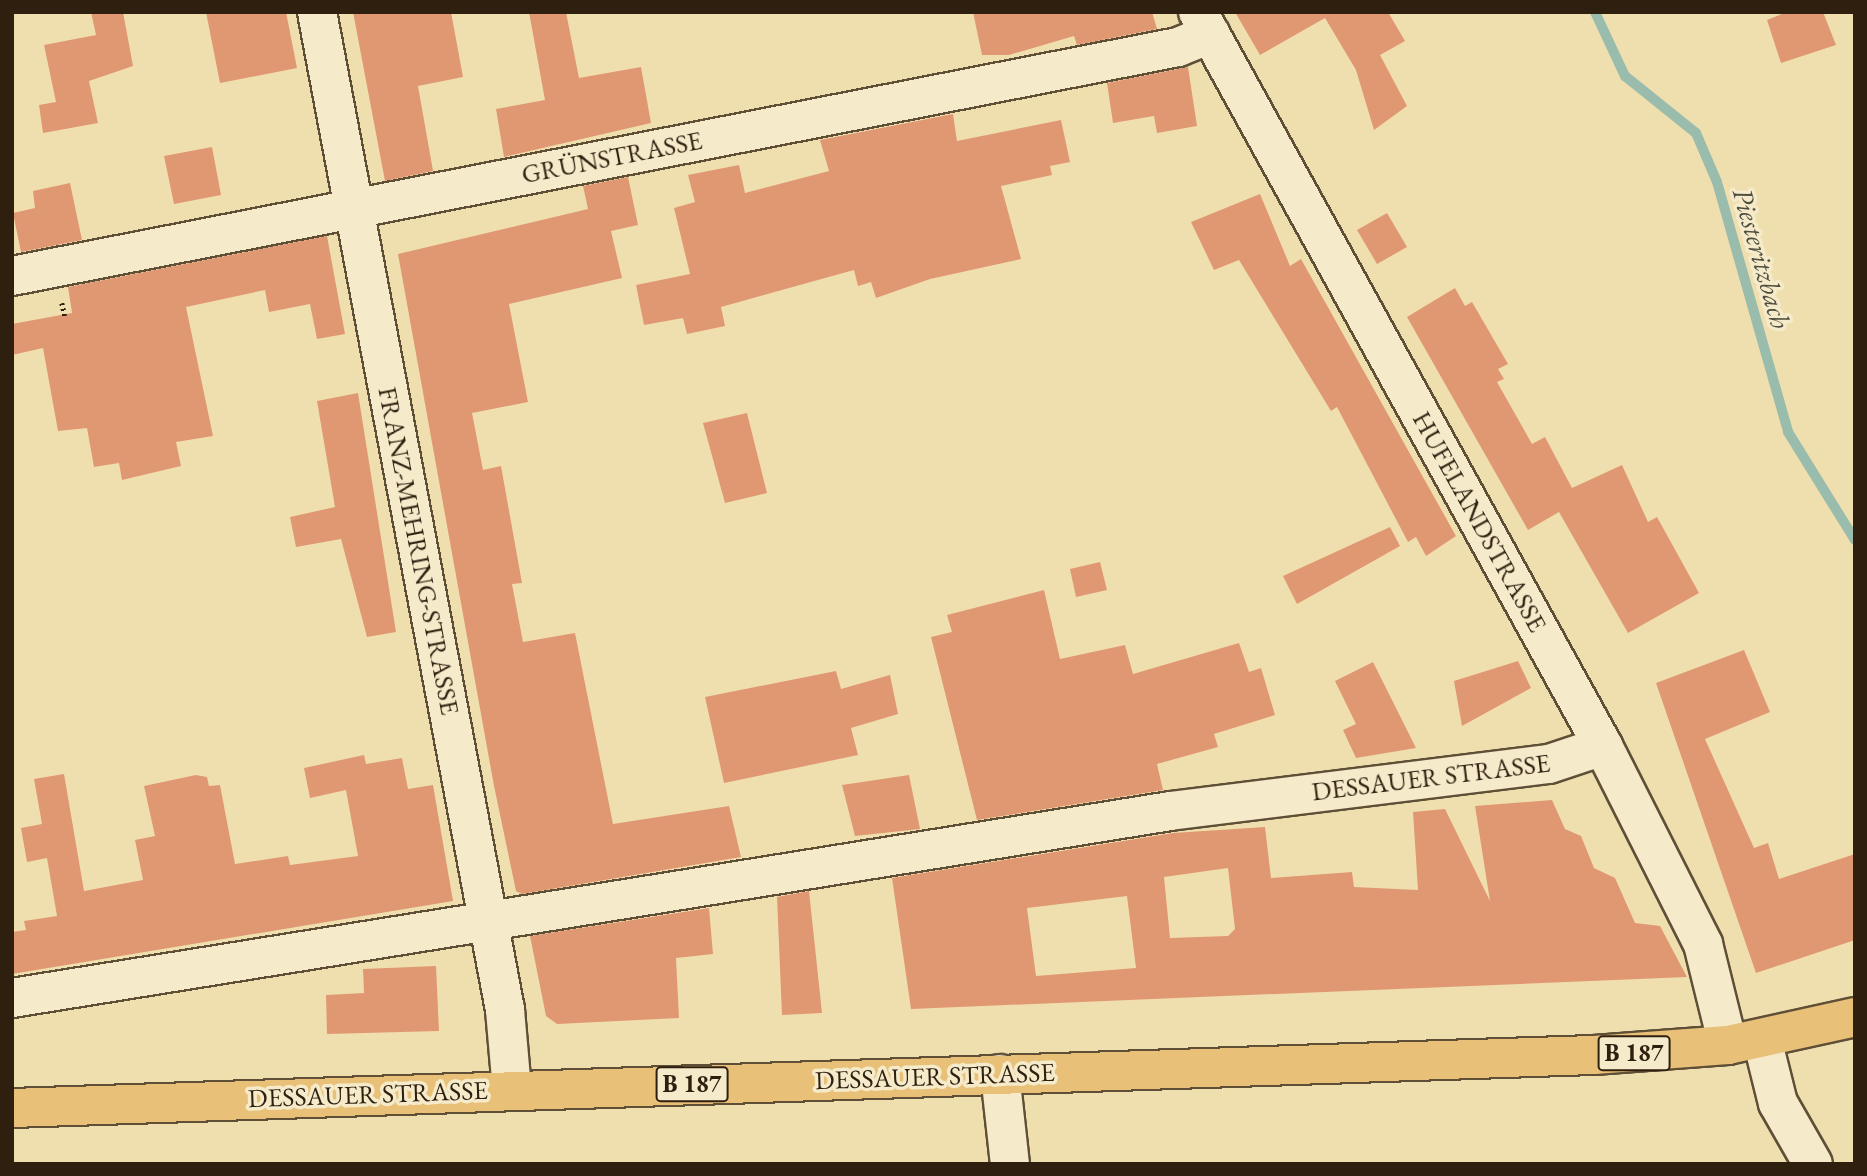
<!DOCTYPE html>
<html>
<head>
<meta charset="utf-8">
<style>
	body { margin:0 }
	#map { position:relative; width:1867px; height:1176px; overflow:hidden; background:#f0dfae; font-family:"EB Garamond",serif }
	div>[style] { position:absolute }
	.stream>* { height:10px; margin:-5px; padding:0 5px; transform-origin:5px; border-radius:5px; background:#9abcad }
	.building>* { inset:0; background:#e09873 }
	.path>* { height:4.5px; margin-top:-2.25px; transform-origin:0; background:repeating-linear-gradient(90deg,#2f1f0f 0 2px,transparent 0 5.5px) }
	.roads { filter:drop-shadow(2px 0 #5f4f37) drop-shadow(-2px 0 #5f4f37) drop-shadow(0 2px #5f4f37) drop-shadow(0 -2px #5f4f37) }
	.minor>* { height:38px; margin:-19px; padding:0 19px; transform-origin:19px; border-radius:19px; background:#f5eaca }
	.major>* { height:38px; margin:-19px; padding:0 19px; transform-origin:19px; border-radius:19px; background:#e8c077 }
	span { translate:-50% -50%; white-space:nowrap; text-align:center; line-height:1.15; -webkit-text-stroke:7px #f5eaca; paint-order:stroke }
	.shield-label span { padding:2px 5px; background:#f5eaca; border:2px solid; border-radius:5px; -webkit-text-stroke-width:0 }
	.shield-label { font-size:24px; color:#2f1f0f; font-weight:700 }
	.street-label { font-size:26px; color:#2f1f0f }
	.water-label { font-size:28px; color:#4f4e3e; font-style:italic }
	.frame { position:absolute; inset:0; border:14px solid #2f1f0f; pointer-events:none }
</style>
</head>
<body>
<div id="map">
	<div class="stream">
		<i style="left:1595px;top:12px;width:71px;rotate:64.9deg"></i>
		<i style="left:1625px;top:76px;width:91px;rotate:38.8deg"></i>
		<i style="left:1696px;top:133px;width:53px;rotate:66.8deg"></i>
		<i style="left:1717px;top:182px;width:260px;rotate:74.1deg"></i>
		<i style="left:1788px;top:432px;width:127px;rotate:58.2deg"></i>
	</div>
	<div class="building">
		<i style="clip-path:polygon(91px 12px,123px 12px,133px 66px,89px 81px,98px 123px,43px 133px,39px 105px,56px 102px,44px 45px,96px 35px)"></i>
		<i style="clip-path:polygon(206px 12px,286px 12px,297px 68px,220px 83px)"></i>
		<i style="clip-path:polygon(353px 12px,451px 12px,463px 77px,418px 86px,433px 171px,385px 181px)"></i>
		<i style="clip-path:polygon(529px 12px,566px 12px,579px 78px,641px 67px,651px 123px,504px 157px,496px 109px,545px 100px)"></i>
		<i style="clip-path:polygon(973px 12px,1152px 12px,1157px 29px,1077px 45px,1074px 36px,1009px 55px,982px 55px)"></i>
		<i style="clip-path:polygon(1235px 12px,1388px 12px,1405px 41px,1380px 55px,1407px 106px,1374px 130px,1356px 70px,1325px 18px,1260px 55px)"></i>
		<i style="clip-path:polygon(1787px 12px,1823px 12px,1836px 45px,1781px 63px,1767px 20px)"></i>
		<i style="clip-path:polygon(1188px 67px,1197px 126px,1157px 133px,1154px 116px,1113px 123px,1107px 83px)"></i>
		<i style="clip-path:polygon(953px 114px,957px 141px,1061px 120px,1070px 162px,1050px 166px,1052px 175px,1001px 186px,1021px 259px,930px 279px,876px 298px,871px 282px,858px 286px,854px 270px,721px 307px,725px 326px,687px 334px,683px 318px,644px 325px,636px 285px,690px 274px,674px 208px,695px 202px,688px 175px,739px 165px,745px 193px,829px 171px,820px 140px)"></i>
		<i style="clip-path:polygon(212px 147px,221px 195px,174px 204px,164px 156px)"></i>
		<i style="clip-path:polygon(628px 177px,638px 225px,611px 231px,622px 278px,509px 304px,528px 402px,472px 413px,483px 470px,501px 466px,522px 583px,512px 584px,523px 642px,575px 633px,613px 824px,729px 806px,741px 857px,522px 894px,516px 891px,494px 786px,398px 254px,588px 209px,583px 186px)"></i>
		<i style="clip-path:polygon(70px 183px,82px 240px,21px 252px,13px 213px,35px 208px,33px 191px)"></i>
		<i style="clip-path:polygon(1260px 194px,1290px 266px,1301px 259px,1456px 536px,1426px 556px,1416px 537px,1408px 542px,1337px 407px,1331px 411px,1239px 260px,1214px 270px,1191px 222px)"></i>
		<i style="clip-path:polygon(1387px 213px,1407px 247px,1377px 264px,1357px 230px)"></i>
		<i style="clip-path:polygon(327px 236px,345px 334px,317px 339px,310px 304px,269px 312px,265px 290px,186px 307px,213px 436px,176px 442px,181px 466px,122px 480px,119px 463px,94px 467px,87px 428px,58px 431px,43px 348px,12px 355px,12px 324px,72px 313px,68px 287px)"></i>
		<i style="clip-path:polygon(1455px 288px,1465px 306px,1472px 302px,1508px 364px,1498px 369px,1504px 379px,1497px 382px,1532px 444px,1545px 437px,1572px 488px,1622px 465px,1648px 522px,1657px 517px,1699px 593px,1628px 633px,1559px 512px,1528px 530px,1407px 317px)"></i>
		<i style="clip-path:polygon(358px 393px,396px 632px,367px 637px,341px 539px,296px 547px,290px 517px,335px 507px,317px 401px)"></i>
		<i style="clip-path:polygon(747px 413px,767px 493px,725px 503px,703px 423px)"></i>
		<i style="clip-path:polygon(1390px 527px,1400px 546px,1297px 604px,1283px 576px)"></i>
		<i style="clip-path:polygon(1100px 562px,1107px 590px,1076px 597px,1070px 569px)"></i>
		<i style="clip-path:polygon(1044px 590px,1060px 659px,1125px 645px,1133px 674px,1239px 643px,1249px 672px,1261px 668px,1275px 715px,1214px 734px,1218px 747px,1157px 764px,1163px 790px,977px 820px,931px 637px,952px 632px,947px 615px)"></i>
		<i style="clip-path:polygon(1744px 650px,1770px 712px,1705px 739px,1754px 848px,1768px 843px,1779px 879px,1855px 854px,1855px 940px,1756px 973px,1656px 683px)"></i>
		<i style="clip-path:polygon(1518px 661px,1531px 688px,1462px 726px,1454px 681px)"></i>
		<i style="clip-path:polygon(1373px 662px,1416px 748px,1356px 758px,1343px 730px,1356px 724px,1335px 681px)"></i>
		<i style="clip-path:polygon(836px 671px,841px 689px,890px 675px,898px 714px,851px 728px,858px 755px,724px 783px,705px 697px)"></i>
		<i style="clip-path:polygon(364px 755px,366px 764px,402px 758px,408px 789px,433px 785px,453px 901px,12px 974px,12px 932px,26px 930px,24px 921px,57px 916px,47px 858px,27px 862px,21px 828px,42px 824px,34px 779px,64px 774px,84px 891px,143px 880px,135px 840px,155px 836px,144px 786px,196px 775px,207px 777px,209px 786px,220px 785px,235px 864px,288px 856px,290px 865px,358px 856px,346px 790px,310px 798px,304px 768px)"></i>
		<i style="clip-path:polygon(909px 775px,920px 829px,855px 836px,842px 785px)"></i>
		<i style="clip-path:polygon(evenodd,1552px 800px,1565px 829px,1581px 836px,1594px 868px,1615px 878px,1635px 923px,1660px 926px,1687px 977px,911px 1009px,892px 878px,1173px 833px,1265px 827px,1271px 878px,1352px 872px,1354px 887px,1418px 890px,1413px 812px,1445px 809px,1490px 901px,1475px 806px,1552px 800px,1228px 868px,1235px 929px,1228px 936px,1170px 938px,1164px 877px,1228px 868px,1552px 800px,1127px 896px,1136px 968px,1036px 976px,1027px 908px,1127px 896px)"></i>
		<i style="clip-path:polygon(809px 891px,822px 1013px,782px 1015px,777px 897px)"></i>
		<i style="clip-path:polygon(709px 908px,713px 954px,676px 958px,679px 1018px,557px 1024px,546px 1016px,530px 936px)"></i>
		<i style="clip-path:polygon(436px 966px,439px 1031px,327px 1034px,326px 995px,364px 993px,363px 969px)"></i>
	</div>
	<div class="path">
		<i style="left:62px;top:303px;width:13px;rotate:77deg"></i>
	</div>
	<div class="roads">
		<div class="minor">
			<i style="left:317px;top:12px;width:1016px;rotate:79.33deg"></i>
			<i style="left:505px;top:1010px;width:80px;rotate:85deg"></i>
			<i style="left:1198px;top:12px;width:838px;rotate:61.11deg"></i>
			<i style="left:1603px;top:746px;width:222px;rotate:63.2deg"></i>
			<i style="left:1703px;top:944px;width:104px;rotate:76.1deg"></i>
			<i style="left:12px;top:276px;width:1188px;rotate:-11.11deg"></i>
			<i style="left:1178px;top:47px;width:35px;rotate:-22deg"></i>
			<i style="left:12px;top:998px;width:1173px;rotate:-9.17deg"></i>
			<i style="left:1170px;top:811px;width:382px;rotate:-7.1deg"></i>
			<i style="left:1549px;top:764px;width:57px;rotate:-18.4deg"></i>
			<i style="left:1762px;top:1039px;width:66px;rotate:76deg"></i>
			<i style="left:1778px;top:1103px;width:70px;rotate:60.2deg"></i>
			<i style="left:1000px;top:1074px;width:91px;rotate:83.7deg"></i>
		</div>
		<div class="major">
			<i style="left:12px;top:1108px;width:1583px;rotate:-1.92deg"></i>
			<i style="left:1594px;top:1055px;width:134px;rotate:-4.3deg"></i>
			<i style="left:1728px;top:1045px;width:130px;rotate:-12.4deg"></i>
		</div>
	</div>
	<div class="shield-label">
		<span style="left:1634px;top:1053px">B 187</span>
		<span style="left:692px;top:1084px">B 187</span>
	</div>
	<div class="street-label">
		<span style="left:612px;top:158px;rotate:-11deg">GRÜNSTRASSE</span>
		<span style="left:1479px;top:522px;rotate:61deg">HUFELANDSTRASSE</span>
		<span style="left:418px;top:551px;rotate:79deg">FRANZ-MEHRING-STRASSE</span>
		<span style="left:1431px;top:778px;rotate:-7deg">DESSAUER STRASSE</span>
		<span style="left:935px;top:1077px;rotate:-2deg">DESSAUER STRASSE</span>
		<span style="left:368px;top:1095px;rotate:-2deg">DESSAUER STRASSE</span>
	</div>
	<div class="water-label">
		<span style="left:1762px;top:258px;rotate:74deg">Piesteritzbach</span>
	</div>
	<div class="frame"></div>
</div>
</body>
</html>
